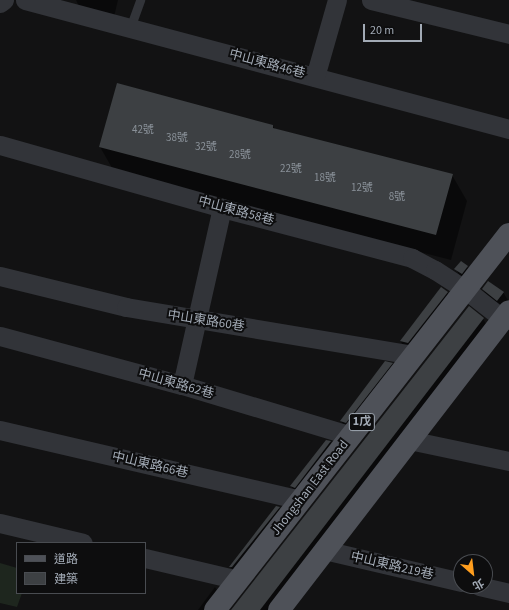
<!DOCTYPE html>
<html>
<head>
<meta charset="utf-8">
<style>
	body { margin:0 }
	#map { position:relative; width:509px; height:610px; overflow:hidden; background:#121213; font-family:"Source Sans 3","Noto Sans TC",sans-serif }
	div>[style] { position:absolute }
	.green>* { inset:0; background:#1e261e }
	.shadow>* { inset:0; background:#0007 }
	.building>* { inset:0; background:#3d4043 }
	.lane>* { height:9px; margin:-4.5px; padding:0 4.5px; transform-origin:4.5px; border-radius:4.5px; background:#323439 }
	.street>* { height:19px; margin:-9.5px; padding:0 9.5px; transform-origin:9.5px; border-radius:9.5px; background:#323439 }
	.primary>* { height:22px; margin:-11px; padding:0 11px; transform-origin:11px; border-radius:11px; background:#4e5158 }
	span { translate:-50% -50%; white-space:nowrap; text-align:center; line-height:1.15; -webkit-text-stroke:4px #0d0d0e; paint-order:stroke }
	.number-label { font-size:11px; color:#899098 }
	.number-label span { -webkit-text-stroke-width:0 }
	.shield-label span { padding:1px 3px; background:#0d0d0e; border:1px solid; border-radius:3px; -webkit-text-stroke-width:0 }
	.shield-label { font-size:12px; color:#a2aab5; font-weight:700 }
	.street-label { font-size:13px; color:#a2aab5 }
	.legend { position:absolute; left:16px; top:542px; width:130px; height:52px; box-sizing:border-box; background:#0d0d0e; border:1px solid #494c51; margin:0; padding:5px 7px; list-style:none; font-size:12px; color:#a2aab5 }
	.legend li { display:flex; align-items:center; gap:8px; height:20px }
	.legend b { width:20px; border:1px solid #494c51 }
	.north { position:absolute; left:453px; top:554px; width:40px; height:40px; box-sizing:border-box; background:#0d0d0e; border:1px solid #494c51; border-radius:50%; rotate:152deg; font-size:11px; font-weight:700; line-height:16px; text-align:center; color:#a2aab5 }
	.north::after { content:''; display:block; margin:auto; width:14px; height:18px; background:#ff9e1e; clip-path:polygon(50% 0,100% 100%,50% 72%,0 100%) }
	.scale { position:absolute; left:363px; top:24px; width:59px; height:18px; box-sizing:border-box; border:2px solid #a2aab5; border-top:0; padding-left:5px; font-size:12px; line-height:14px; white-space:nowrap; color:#a2aab5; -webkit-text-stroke:3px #0d0d0e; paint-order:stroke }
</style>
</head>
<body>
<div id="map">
	<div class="green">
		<i style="clip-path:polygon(0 563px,17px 568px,17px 593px,22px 593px,17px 607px,0 603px)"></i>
	</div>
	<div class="shadow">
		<i style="clip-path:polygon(76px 0,118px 0,113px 21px,82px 13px)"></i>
		<i style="clip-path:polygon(273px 126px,275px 129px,452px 175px,467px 201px,451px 260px,115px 173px,100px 147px)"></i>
		<i style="clip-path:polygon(467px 267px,479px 286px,467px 289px,456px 269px)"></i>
		<i style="clip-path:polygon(441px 288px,447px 292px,459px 312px,412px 361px,401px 342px)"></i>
		<i style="clip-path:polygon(483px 289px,503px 292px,509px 302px,495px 309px)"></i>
		<i style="clip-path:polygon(483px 319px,495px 338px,287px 610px,232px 610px)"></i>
		<i style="clip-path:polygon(392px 363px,403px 383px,352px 441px,341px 421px)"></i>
		<i style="clip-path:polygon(326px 441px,330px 442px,342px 462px,303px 506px,291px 486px)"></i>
		<i style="clip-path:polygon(279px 508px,291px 527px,242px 586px,231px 567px)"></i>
		<i style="clip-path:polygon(215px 587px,228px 607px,226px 610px,198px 610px)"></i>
	</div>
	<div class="building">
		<i style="clip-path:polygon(117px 83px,273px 125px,273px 128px,453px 174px,436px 235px,99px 147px)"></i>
		<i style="clip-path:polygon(461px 261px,468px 266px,462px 274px,454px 269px)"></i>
		<i style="clip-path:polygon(488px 281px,504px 292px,497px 301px,482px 289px)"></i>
		<i style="clip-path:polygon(441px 287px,448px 292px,408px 343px,400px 341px)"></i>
		<i style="clip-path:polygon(469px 306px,484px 318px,260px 610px,231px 610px)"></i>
		<i style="clip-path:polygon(385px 361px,393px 363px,346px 423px,340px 421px)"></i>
		<i style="clip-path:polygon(326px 440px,331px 441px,295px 488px,290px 486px)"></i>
		<i style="clip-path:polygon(276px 506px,280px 507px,232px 567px,229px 567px)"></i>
	</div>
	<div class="lane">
		<i style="left:130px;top:28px;width:30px;rotate:-70deg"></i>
	</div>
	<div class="street">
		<i style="left:25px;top:0;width:501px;rotate:14.92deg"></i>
		<i style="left:371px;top:0;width:142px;rotate:13.8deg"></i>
		<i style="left:0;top:3px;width:5px;rotate:-37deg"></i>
		<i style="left:315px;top:77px;width:80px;rotate:-74.1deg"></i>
		<i style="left:0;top:145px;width:231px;rotate:15.8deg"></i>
		<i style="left:222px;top:208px;width:196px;rotate:14.7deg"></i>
		<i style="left:412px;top:258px;width:26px;rotate:28deg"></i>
		<i style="left:435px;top:270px;width:37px;rotate:33deg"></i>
		<i style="left:466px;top:290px;width:47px;rotate:38.1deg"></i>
		<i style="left:503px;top:319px;width:6px;rotate:9deg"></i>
		<i style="left:0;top:276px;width:130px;rotate:13.8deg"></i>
		<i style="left:126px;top:307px;width:292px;rotate:9.5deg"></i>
		<i style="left:0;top:336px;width:188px;rotate:15.1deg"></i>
		<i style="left:182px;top:385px;width:177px;rotate:16.7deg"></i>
		<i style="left:182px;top:385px;width:181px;rotate:-77.3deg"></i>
		<i style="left:0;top:430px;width:308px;rotate:13.1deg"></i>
		<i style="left:409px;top:440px;width:102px;rotate:11.9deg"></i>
		<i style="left:0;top:523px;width:85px;rotate:13.5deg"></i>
		<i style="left:324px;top:550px;width:141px;rotate:13.1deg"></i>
		<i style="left:145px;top:558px;width:96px;rotate:13.3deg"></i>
		<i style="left:479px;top:586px;width:31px;rotate:13deg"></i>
	</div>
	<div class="primary">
		<i style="left:215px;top:610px;width:477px;rotate:-52deg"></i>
		<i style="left:279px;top:610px;width:377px;rotate:-52.4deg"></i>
	</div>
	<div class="number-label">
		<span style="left:143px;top:130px">42號</span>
		<span style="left:177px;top:138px">38號</span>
		<span style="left:206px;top:147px">32號</span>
		<span style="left:240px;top:155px">28號</span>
		<span style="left:291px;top:169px">22號</span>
		<span style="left:325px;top:178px">18號</span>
		<span style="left:362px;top:188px">12號</span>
		<span style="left:397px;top:197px">8號</span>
	</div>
	<div class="shield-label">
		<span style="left:362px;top:422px">1戊</span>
	</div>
	<div class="street-label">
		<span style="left:267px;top:64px;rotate:15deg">中山東路46巷</span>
		<span style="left:236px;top:211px;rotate:15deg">中山東路58巷</span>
		<span style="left:206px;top:321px;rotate:9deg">中山東路60巷</span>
		<span style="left:176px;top:384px;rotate:16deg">中山東路62巷</span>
		<span style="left:150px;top:465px;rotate:13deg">中山東路66巷</span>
		<span style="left:310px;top:488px;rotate:-52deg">Jhongshan East Road</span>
		<span style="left:392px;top:566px;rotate:13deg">中山東路219巷</span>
	</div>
	<ul class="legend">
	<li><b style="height:5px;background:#4e5158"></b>道路</li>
	<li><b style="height:11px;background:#3d4043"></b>建築</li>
	</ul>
	<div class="north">北</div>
	<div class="scale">20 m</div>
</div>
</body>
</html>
